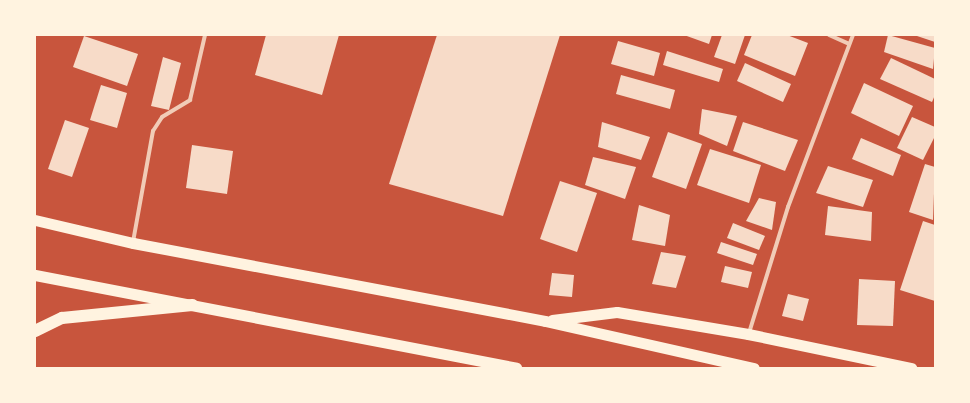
<!DOCTYPE html>
<html>
<head>
<meta charset="utf-8">
<style>
	body { margin:0 }
	#map { position:relative; width:970px; height:403px; overflow:hidden; background:#c8553d; font-family:"DejaVu Sans",sans-serif }
	div>[style] { position:absolute }
	.building>* { inset:0; background:#f7dbc8 }
	.minor>* { height:4px; margin:-2px; padding:0 2px; transform-origin:2px; border-radius:2px; background:#f1ccb7 }
	.trunk>* { height:11px; margin:-5.5px; padding:0 5.5px; transform-origin:5.5px; border-radius:5.5px; background:#fff3e0 }
	.motorway>* { height:12px; margin:-6px; padding:0 6px; transform-origin:6px; border-radius:6px; background:#fff3e0 }
	span { translate:-50% -50%; white-space:nowrap; text-align:center; line-height:1.15; -webkit-text-stroke:4px #fff3e0; paint-order:stroke }
	.frame { position:absolute; inset:0; border:36px solid #fff3e0; pointer-events:none }
</style>
</head>
<body>
<div id="map">
	<div class="building">
		<i style="clip-path:polygon(266px 35px,339px 35px,322px 95px,255px 75px)"></i>
		<i style="clip-path:polygon(437px 35px,560px 35px,503px 216px,389px 184px)"></i>
		<i style="clip-path:polygon(684px 35px,712px 35px,709px 44px)"></i>
		<i style="clip-path:polygon(722px 35px,745px 35px,735px 64px,714px 57px)"></i>
		<i style="clip-path:polygon(752px 35px,787px 35px,808px 43px,795px 76px,744px 55px)"></i>
		<i style="clip-path:polygon(888px 35px,935px 48px,933px 69px,884px 52px)"></i>
		<i style="clip-path:polygon(914px 35px,935px 35px,935px 42px)"></i>
		<i style="clip-path:polygon(84px 36px,138px 54px,127px 86px,73px 67px)"></i>
		<i style="clip-path:polygon(618px 41px,660px 53px,654px 76px,611px 64px)"></i>
		<i style="clip-path:polygon(667px 51px,723px 69px,719px 82px,663px 65px)"></i>
		<i style="clip-path:polygon(163px 57px,181px 63px,169px 110px,151px 106px)"></i>
		<i style="clip-path:polygon(891px 58px,935px 79px,935px 95px,932px 102px,880px 79px)"></i>
		<i style="clip-path:polygon(745px 63px,791px 84px,783px 102px,737px 81px)"></i>
		<i style="clip-path:polygon(621px 75px,675px 90px,670px 109px,616px 94px)"></i>
		<i style="clip-path:polygon(864px 83px,913px 106px,899px 136px,851px 113px)"></i>
		<i style="clip-path:polygon(101px 85px,127px 93px,117px 128px,90px 120px)"></i>
		<i style="clip-path:polygon(702px 109px,737px 116px,727px 146px,699px 134px)"></i>
		<i style="clip-path:polygon(912px 117px,935px 127px,935px 136px,923px 160px,897px 148px)"></i>
		<i style="clip-path:polygon(65px 120px,89px 128px,72px 177px,48px 169px)"></i>
		<i style="clip-path:polygon(602px 122px,650px 137px,641px 160px,598px 147px)"></i>
		<i style="clip-path:polygon(743px 122px,798px 140px,785px 171px,733px 151px)"></i>
		<i style="clip-path:polygon(668px 132px,702px 144px,686px 189px,652px 177px)"></i>
		<i style="clip-path:polygon(861px 138px,901px 155px,893px 176px,852px 159px)"></i>
		<i style="clip-path:polygon(192px 145px,233px 151px,227px 194px,186px 188px)"></i>
		<i style="clip-path:polygon(710px 149px,761px 165px,749px 203px,697px 185px)"></i>
		<i style="clip-path:polygon(593px 157px,636px 167px,625px 199px,585px 185px)"></i>
		<i style="clip-path:polygon(925px 164px,935px 167px,933px 220px,909px 212px)"></i>
		<i style="clip-path:polygon(828px 166px,873px 180px,863px 207px,816px 193px)"></i>
		<i style="clip-path:polygon(560px 181px,597px 193px,577px 252px,540px 239px)"></i>
		<i style="clip-path:polygon(759px 198px,776px 202px,772px 230px,746px 221px)"></i>
		<i style="clip-path:polygon(639px 205px,670px 215px,665px 246px,632px 240px)"></i>
		<i style="clip-path:polygon(828px 206px,872px 212px,871px 241px,825px 235px)"></i>
		<i style="clip-path:polygon(923px 221px,935px 225px,935px 301px,900px 290px)"></i>
		<i style="clip-path:polygon(733px 223px,765px 236px,759px 250px,727px 238px)"></i>
		<i style="clip-path:polygon(721px 242px,757px 254px,753px 265px,717px 253px)"></i>
		<i style="clip-path:polygon(661px 252px,686px 256px,676px 288px,652px 284px)"></i>
		<i style="clip-path:polygon(725px 266px,752px 272px,748px 288px,721px 282px)"></i>
		<i style="clip-path:polygon(552px 273px,574px 275px,572px 297px,549px 295px)"></i>
		<i style="clip-path:polygon(859px 279px,895px 281px,893px 326px,857px 325px)"></i>
		<i style="clip-path:polygon(788px 294px,809px 299px,803px 321px,782px 316px)"></i>
	</div>
	<div class="minor">
		<i style="left:829px;top:35px;width:22px;rotate:24deg"></i>
		<i style="left:133px;top:242px;width:113px;rotate:-79.8deg"></i>
		<i style="left:153px;top:131px;width:17px;rotate:-57deg"></i>
		<i style="left:162px;top:117px;width:33px;rotate:-31deg"></i>
		<i style="left:190px;top:100px;width:67px;rotate:-77deg"></i>
		<i style="left:749px;top:333px;width:132px;rotate:-72.8deg"></i>
		<i style="left:788px;top:207px;width:184px;rotate:-69.3deg"></i>
	</div>
	<div class="trunk">
		<i style="left:35px;top:220px;width:101px;rotate:13.2deg"></i>
		<i style="left:133px;top:243px;width:419px;rotate:10.7deg"></i>
		<i style="left:545px;top:321px;width:214px;rotate:12.7deg"></i>
		<i style="left:35px;top:275px;width:490px;rotate:10.9deg"></i>
		<i style="left:552px;top:320px;width:65px;rotate:-7deg"></i>
		<i style="left:617px;top:312px;width:133px;rotate:9.5deg"></i>
		<i style="left:748px;top:334px;width:167px;rotate:11.8deg"></i>
	</div>
	<div class="motorway">
		<i style="left:35px;top:331px;width:30px;rotate:-26deg"></i>
		<i style="left:62px;top:318px;width:131px;rotate:-5.7deg"></i>
	</div>
	<div class="frame"></div>
</div>
</body>
</html>
